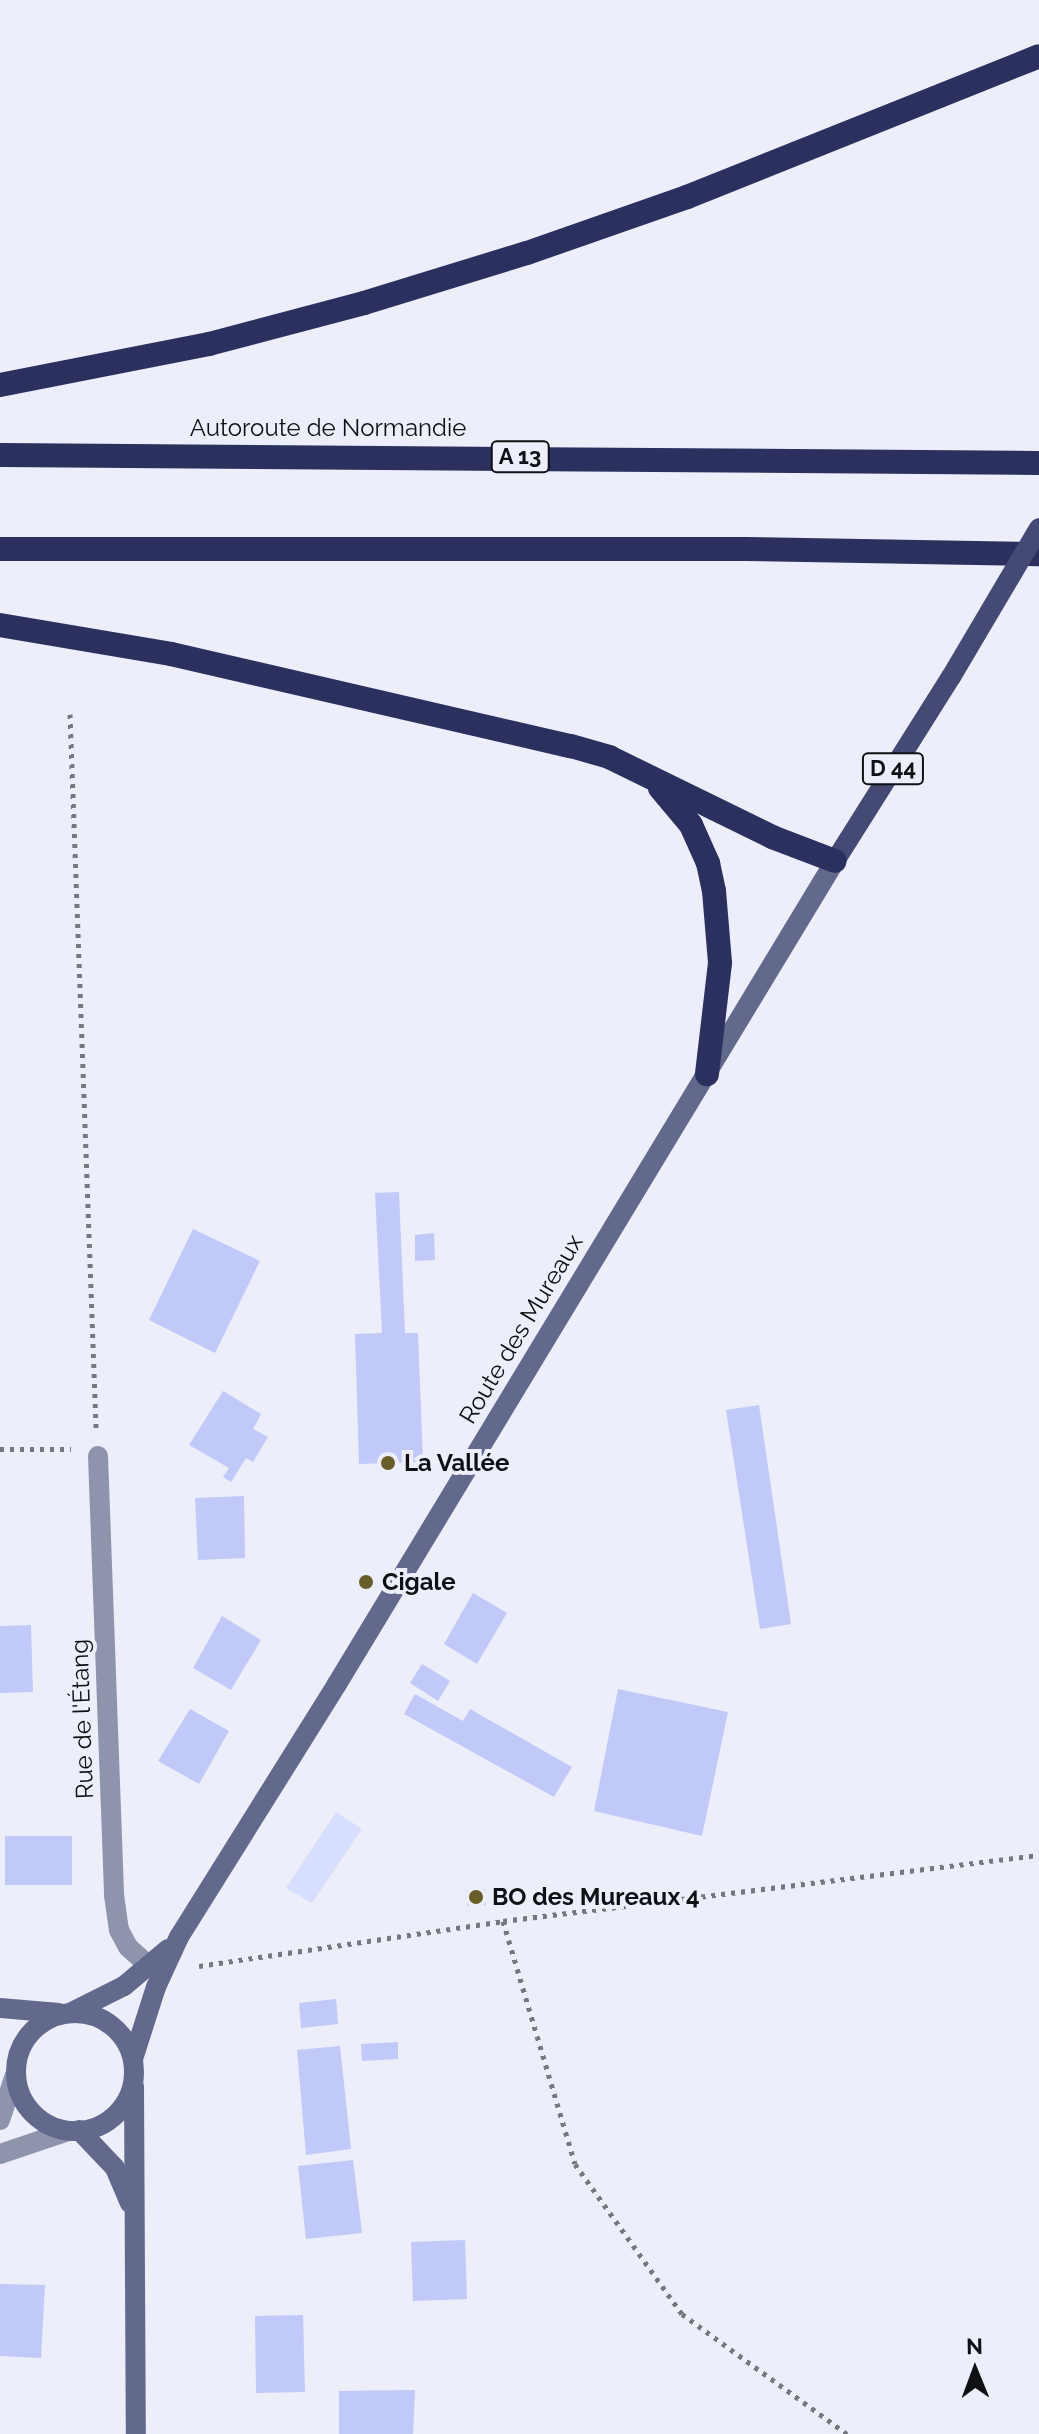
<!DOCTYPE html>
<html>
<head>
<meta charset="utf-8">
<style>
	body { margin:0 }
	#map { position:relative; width:1039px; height:2434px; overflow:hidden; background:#eceef9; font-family:Raleway,sans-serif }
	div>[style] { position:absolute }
	.green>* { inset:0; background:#d7deff }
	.building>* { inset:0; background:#c0c9f8 }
	.path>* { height:5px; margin-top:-2.5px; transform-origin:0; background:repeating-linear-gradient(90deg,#77787f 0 4px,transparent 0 10px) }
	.street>* { height:20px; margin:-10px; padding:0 10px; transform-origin:10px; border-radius:10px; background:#8f94ad }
	.secondary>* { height:20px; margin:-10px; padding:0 10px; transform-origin:10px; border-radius:10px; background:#62698c }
	.secondary>.ring { margin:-10px; padding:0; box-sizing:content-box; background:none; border:20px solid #62698c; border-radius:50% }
	.primary>* { height:20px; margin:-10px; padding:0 10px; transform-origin:10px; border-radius:10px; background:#444a74 }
	.highway>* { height:24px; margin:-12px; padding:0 12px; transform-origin:12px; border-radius:12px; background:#2b305f }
	.primary-bridge>* { height:20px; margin:-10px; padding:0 10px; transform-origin:10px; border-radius:10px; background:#444a74 }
	.dots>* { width:22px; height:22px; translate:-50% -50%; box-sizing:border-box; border:4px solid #eceef9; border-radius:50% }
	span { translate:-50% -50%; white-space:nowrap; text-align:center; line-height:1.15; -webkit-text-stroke:8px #eceef9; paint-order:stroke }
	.shield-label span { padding:2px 6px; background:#eceef9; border:2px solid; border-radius:6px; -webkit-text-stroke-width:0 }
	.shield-label { font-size:22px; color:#0f1013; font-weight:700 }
	.street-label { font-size:24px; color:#0f1013 }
	.poi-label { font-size:24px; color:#0f1013; font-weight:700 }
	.left { translate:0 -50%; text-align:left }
	.north { position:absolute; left:935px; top:2330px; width:80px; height:80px; -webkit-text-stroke:6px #eceef9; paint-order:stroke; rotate:359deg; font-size:22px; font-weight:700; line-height:32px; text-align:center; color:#0f1013 }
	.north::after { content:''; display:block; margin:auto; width:28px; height:36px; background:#0f1013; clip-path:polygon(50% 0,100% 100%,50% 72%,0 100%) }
</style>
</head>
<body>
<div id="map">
	<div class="green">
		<i style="clip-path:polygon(336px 1812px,362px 1829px,312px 1903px,286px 1888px)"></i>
	</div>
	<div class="building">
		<i style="clip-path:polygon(399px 1192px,405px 1333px,418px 1333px,423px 1462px,359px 1464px,355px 1334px,382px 1333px,375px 1193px)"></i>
		<i style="clip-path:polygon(193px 1229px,260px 1261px,215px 1353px,149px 1320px)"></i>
		<i style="clip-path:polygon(434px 1233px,435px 1260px,415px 1261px,415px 1235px)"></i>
		<i style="clip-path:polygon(223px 1391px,261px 1414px,253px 1429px,268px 1437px,253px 1462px,246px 1458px,231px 1482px,223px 1477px,229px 1468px,189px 1445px)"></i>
		<i style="clip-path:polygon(759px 1405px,791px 1624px,760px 1629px,726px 1410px)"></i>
		<i style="clip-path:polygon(244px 1496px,245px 1558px,198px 1560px,195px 1498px)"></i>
		<i style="clip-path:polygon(473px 1593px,507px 1613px,477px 1664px,444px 1644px)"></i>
		<i style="clip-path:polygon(222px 1616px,261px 1640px,231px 1690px,193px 1668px)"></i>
		<i style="clip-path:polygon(31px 1625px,33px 1692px,0 1693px,0 1626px)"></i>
		<i style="clip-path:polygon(422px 1664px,450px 1681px,438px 1701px,410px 1683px)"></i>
		<i style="clip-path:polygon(618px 1689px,728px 1712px,702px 1836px,594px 1811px)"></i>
		<i style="clip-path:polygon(415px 1694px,463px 1721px,470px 1709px,572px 1767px,554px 1797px,404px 1714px)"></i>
		<i style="clip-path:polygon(190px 1709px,229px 1731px,199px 1784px,158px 1761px)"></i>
		<i style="clip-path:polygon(5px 1836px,72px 1836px,72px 1885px,5px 1885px)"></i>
		<i style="clip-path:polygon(485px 1889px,486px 1905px,467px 1906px,466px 1890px)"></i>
		<i style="clip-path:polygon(336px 1999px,338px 2024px,301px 2028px,299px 2003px)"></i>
		<i style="clip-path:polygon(398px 2042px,398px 2059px,362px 2061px,361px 2044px)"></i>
		<i style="clip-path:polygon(340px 2046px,351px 2149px,306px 2155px,297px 2050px)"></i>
		<i style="clip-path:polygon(353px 2160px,362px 2233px,306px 2239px,298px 2166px)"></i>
		<i style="clip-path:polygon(465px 2240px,467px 2299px,413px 2301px,411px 2242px)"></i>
		<i style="clip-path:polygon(0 2284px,45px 2285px,41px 2358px,0 2356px)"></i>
		<i style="clip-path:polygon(303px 2315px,305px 2392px,256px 2393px,255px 2316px)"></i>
		<i style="clip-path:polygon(415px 2390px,413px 2434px,339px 2434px,339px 2391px)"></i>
	</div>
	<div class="path">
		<i style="left:70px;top:714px;width:714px;rotate:87.91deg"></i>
		<i style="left:0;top:1449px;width:71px"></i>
		<i style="left:503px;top:1921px;width:253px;rotate:73.5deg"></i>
		<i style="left:575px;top:2164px;width:184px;rotate:54.5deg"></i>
		<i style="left:682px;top:2314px;width:204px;rotate:36deg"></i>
		<i style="left:199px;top:1966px;width:307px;rotate:-8.4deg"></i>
		<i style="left:503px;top:1921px;width:540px;rotate:-7.02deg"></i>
	</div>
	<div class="street">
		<i style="left:98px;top:1456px;width:439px;rotate:87.9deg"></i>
		<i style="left:114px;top:1895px;width:35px;rotate:82deg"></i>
		<i style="left:119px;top:1930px;width:19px;rotate:62deg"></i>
		<i style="left:128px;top:1947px;width:30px;rotate:42deg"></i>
		<i style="left:0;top:2120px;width:47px;rotate:-71.6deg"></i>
		<i style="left:0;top:2154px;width:72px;rotate:-18.7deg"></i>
	</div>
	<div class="secondary">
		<i style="left:0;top:2008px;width:59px;rotate:4.8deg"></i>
		<i style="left:72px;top:2012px;width:58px;rotate:-26.6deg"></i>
		<i style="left:124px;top:1986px;width:57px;rotate:-40.1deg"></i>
		<i class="ring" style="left:16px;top:2013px;width:98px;height:98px"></i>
		<i style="left:133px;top:2059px;width:76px;rotate:-72.3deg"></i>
		<i style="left:156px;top:1987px;width:55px;rotate:-65.3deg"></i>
		<i style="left:179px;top:1937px;width:298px;rotate:-58deg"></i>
		<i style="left:337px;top:1684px;width:962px;rotate:-58.82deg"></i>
		<i style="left:134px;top:2086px;width:348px;rotate:89.7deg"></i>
		<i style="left:79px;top:2130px;width:52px;rotate:46.5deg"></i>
		<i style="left:115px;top:2168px;width:38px;rotate:67deg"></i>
	</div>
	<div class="primary">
		<i style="left:835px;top:861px;width:218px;rotate:-57.8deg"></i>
	</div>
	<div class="highway">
		<i style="left:0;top:385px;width:213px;rotate:-11.1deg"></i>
		<i style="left:209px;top:344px;width:160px;rotate:-14.8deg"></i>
		<i style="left:364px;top:303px;width:170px;rotate:-17.1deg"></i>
		<i style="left:527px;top:253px;width:170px;rotate:-19.3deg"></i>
		<i style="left:687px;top:197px;width:379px;rotate:-21.8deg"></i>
		<i style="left:0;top:455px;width:1039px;rotate:0.44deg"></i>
		<i style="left:0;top:549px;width:745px"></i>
		<i style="left:745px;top:549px;width:294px;rotate:1deg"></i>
		<i style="left:0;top:625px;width:173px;rotate:9.6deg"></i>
		<i style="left:171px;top:654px;width:410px;rotate:13deg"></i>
		<i style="left:571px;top:746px;width:40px;rotate:16deg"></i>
		<i style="left:609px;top:757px;width:182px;rotate:26.1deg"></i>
		<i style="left:772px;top:837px;width:67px;rotate:20.9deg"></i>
		<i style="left:660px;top:788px;width:48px;rotate:50deg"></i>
		<i style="left:691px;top:825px;width:42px;rotate:65.9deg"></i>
		<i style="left:708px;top:863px;width:29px;rotate:78deg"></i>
		<i style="left:714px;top:891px;width:72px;rotate:85.2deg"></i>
		<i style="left:720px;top:963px;width:112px;rotate:96.7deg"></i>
	</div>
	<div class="primary-bridge">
		<i style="left:951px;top:677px;width:173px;rotate:-59.4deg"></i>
	</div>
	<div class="dots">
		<i style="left:388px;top:1463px;background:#695d2a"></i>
		<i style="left:366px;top:1582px;background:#695d2a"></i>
		<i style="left:476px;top:1897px;background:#695d2a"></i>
	</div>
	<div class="shield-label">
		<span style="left:520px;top:457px">A 13</span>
		<span style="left:893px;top:769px">D 44</span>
	</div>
	<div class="street-label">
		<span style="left:328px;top:428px">Autoroute de Normandie</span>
		<span style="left:521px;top:1329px;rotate:-59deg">Route des Mureaux</span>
		<span style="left:82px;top:1719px;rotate:-92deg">Rue de l'Étang</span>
	</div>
	<div class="poi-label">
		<span class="left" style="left:404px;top:1463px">La Vallée</span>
		<span class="left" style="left:382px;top:1582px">Cigale</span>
		<span class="left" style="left:492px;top:1897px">BO des Mureaux 4</span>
	</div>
	<div class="north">N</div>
</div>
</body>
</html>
